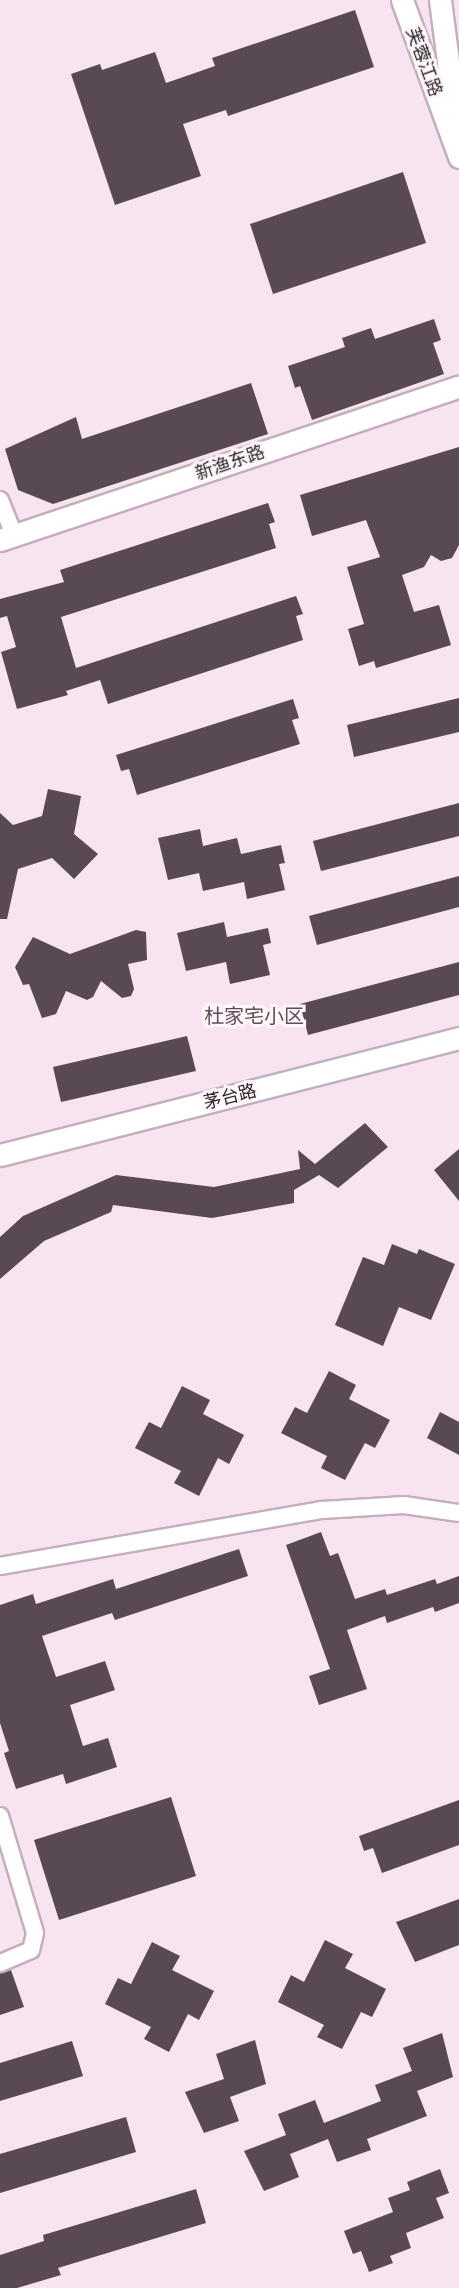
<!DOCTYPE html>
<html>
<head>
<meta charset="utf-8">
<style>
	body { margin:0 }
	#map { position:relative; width:459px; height:2288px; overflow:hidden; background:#f8e4f0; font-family:"Fira Sans","Noto Sans SC",sans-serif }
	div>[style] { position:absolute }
	.building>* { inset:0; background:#594953 }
	.roads { filter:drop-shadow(2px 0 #c3b0bc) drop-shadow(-2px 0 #c3b0bc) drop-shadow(0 2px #c3b0bc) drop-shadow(0 -2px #c3b0bc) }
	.minor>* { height:16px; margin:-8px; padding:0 8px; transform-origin:8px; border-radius:8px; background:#fff }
	.tertiary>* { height:21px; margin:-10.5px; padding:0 10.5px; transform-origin:10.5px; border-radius:10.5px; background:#fff }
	span { translate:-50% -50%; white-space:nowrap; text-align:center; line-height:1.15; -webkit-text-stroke:6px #fef6fa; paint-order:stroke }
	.street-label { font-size:18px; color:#2c2529 }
	.neighbourhood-label { font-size:20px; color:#5d4d57 }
</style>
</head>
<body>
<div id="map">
	<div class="building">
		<i style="clip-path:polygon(355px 10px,374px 67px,228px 116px,226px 110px,183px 124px,201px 176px,115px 205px,71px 74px,100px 64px,102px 70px,155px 52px,166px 83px,215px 66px,212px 58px)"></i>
		<i style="clip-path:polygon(403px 172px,426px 243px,273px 294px,250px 224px)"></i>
		<i style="clip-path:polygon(434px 319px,441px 340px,433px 343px,444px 374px,312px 420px,300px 386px,295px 388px,288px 366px,345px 347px,342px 338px,371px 328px,375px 339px)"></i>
		<i style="clip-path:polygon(251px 383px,268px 434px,53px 504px,18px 490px,5px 449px,76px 417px,82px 439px)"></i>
		<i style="clip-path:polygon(459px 447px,459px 545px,452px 558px,441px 561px,431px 555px,424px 567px,402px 575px,414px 612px,439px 605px,451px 645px,376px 668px,374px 661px,359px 666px,348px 629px,364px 624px,347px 567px,380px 557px,366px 520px,312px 536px,300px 495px)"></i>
		<i style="clip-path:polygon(268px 503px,275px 522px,269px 524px,276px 548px,61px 617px,76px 668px,296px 596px,303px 614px,296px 616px,303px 640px,108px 704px,100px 680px,66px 691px,68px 695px,17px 709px,1px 652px,16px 647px,7px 616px,0 618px,0 599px,64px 582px,60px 570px)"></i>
		<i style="clip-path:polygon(459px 698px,459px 732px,354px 757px,347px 725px)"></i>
		<i style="clip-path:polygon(293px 699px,299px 718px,292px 720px,300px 744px,137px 795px,129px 769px,121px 771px,116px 755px)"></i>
		<i style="clip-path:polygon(48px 789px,81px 796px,74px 834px,98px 854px,74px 879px,52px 858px,18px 869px,7px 919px,0 919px,0 813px,13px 825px,42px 816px)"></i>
		<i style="clip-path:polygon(459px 803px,459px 836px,321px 871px,313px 841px)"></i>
		<i style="clip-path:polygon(200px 829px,203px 846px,237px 838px,241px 854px,281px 845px,285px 863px,279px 864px,285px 890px,247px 899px,244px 882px,203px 891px,199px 873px,168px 880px,158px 838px)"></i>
		<i style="clip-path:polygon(459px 876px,459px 907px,317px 945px,309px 916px)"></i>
		<i style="clip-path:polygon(224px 922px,227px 937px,268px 928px,271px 943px,263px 945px,270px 975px,230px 984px,226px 962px,186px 971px,177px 933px)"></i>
		<i style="clip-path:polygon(136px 930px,146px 932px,147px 960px,128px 964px,134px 989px,131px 996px,122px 998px,101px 981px,93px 997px,87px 1000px,66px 991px,56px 1014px,42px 1018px,29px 984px,23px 985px,15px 967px,33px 937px,70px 954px)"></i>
		<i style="clip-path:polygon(459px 962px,459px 995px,308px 1035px,300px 1004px)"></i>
		<i style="clip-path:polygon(187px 1036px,196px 1071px,61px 1102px,53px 1067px)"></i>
		<i style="clip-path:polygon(365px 1123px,388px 1147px,338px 1188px,319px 1175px,294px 1190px,294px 1203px,212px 1218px,113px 1205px,111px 1212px,44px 1241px,0 1279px,0 1237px,23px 1216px,116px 1175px,214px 1187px,300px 1169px,298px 1150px,315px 1164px)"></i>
		<i style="clip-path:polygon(459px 1149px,459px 1201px,434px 1170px)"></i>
		<i style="clip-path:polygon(392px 1244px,417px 1254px,419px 1249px,455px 1264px,431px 1320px,399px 1307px,383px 1346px,335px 1325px,363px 1257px,384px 1265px)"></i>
		<i style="clip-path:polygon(329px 1371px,356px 1385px,349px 1399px,390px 1420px,375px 1448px,365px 1443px,345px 1480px,321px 1468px,327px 1456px,281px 1433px,295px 1407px,307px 1413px)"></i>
		<i style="clip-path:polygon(182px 1386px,210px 1400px,203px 1414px,244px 1435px,229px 1464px,218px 1458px,199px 1496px,174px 1483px,181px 1471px,135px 1448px,149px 1422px,161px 1428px)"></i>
		<i style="clip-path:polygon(440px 1412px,459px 1422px,459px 1455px,427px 1438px)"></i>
		<i style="clip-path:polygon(321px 1532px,330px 1556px,338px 1553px,355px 1599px,385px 1589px,387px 1595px,435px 1579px,437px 1584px,459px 1576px,459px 1603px,435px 1612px,433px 1607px,387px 1623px,385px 1616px,347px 1630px,367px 1689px,319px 1705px,309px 1676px,330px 1669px,286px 1545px)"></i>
		<i style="clip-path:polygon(239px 1549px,248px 1576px,115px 1620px,112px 1613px,42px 1636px,56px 1677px,105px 1661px,115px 1690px,70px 1705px,83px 1746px,108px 1738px,117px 1767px,66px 1784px,63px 1774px,16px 1789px,4px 1753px,9px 1751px,0 1723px,0 1605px,33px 1594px,36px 1604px,113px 1579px,116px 1589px)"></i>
		<i style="clip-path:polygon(171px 1797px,196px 1876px,59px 1920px,34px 1840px)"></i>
		<i style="clip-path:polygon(459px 1800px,459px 1845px,382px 1873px,373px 1848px,364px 1851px,359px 1836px)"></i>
		<i style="clip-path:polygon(459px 1899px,459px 1945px,415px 1962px,396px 1922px)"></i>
		<i style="clip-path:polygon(325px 1940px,353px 1954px,345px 1968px,386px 1989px,372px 2017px,361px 2012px,342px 2049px,317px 2037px,324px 2025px,278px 2002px,291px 1975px,304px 1982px)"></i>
		<i style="clip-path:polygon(152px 1942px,180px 1956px,172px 1970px,214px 1991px,199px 2020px,188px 2014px,169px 2052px,144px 2039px,151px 2027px,105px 2004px,118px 1978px,131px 1984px)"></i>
		<i style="clip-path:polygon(11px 1970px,24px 2007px,0 2015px,0 1973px)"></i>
		<i style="clip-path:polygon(442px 2033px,453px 2077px,417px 2091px,427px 2116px,367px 2139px,371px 2150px,337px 2162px,328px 2139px,290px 2154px,299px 2177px,264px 2191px,244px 2151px,286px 2135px,278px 2114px,315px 2100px,324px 2123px,381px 2101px,375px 2085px,412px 2071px,403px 2048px)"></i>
		<i style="clip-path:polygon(255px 2040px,266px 2084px,230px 2097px,239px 2121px,204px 2133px,185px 2092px,224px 2079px,216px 2054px)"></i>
		<i style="clip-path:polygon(72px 2041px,83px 2076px,0 2101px,0 2063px)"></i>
		<i style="clip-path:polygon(126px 2117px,136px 2152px,0 2193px,0 2154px)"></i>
		<i style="clip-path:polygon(440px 2169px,449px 2193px,436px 2198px,444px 2218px,406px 2233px,411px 2248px,390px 2256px,393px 2263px,369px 2272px,361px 2251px,353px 2254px,344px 2231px,393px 2212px,388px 2198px,410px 2190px,407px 2182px)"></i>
		<i style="clip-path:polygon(196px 2189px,206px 2223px,58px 2268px,61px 2275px,17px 2288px,0 2288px,0 2255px,44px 2241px,43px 2235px)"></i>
	</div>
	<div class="roads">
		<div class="minor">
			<i style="left:0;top:500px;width:38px;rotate:68deg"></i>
			<i style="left:0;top:1566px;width:327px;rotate:-9.9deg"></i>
			<i style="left:322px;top:1510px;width:82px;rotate:-3.5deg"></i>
			<i style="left:404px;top:1505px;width:56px;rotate:8.3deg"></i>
			<i style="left:0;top:1816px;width:122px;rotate:73.3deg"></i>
			<i style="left:35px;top:1933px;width:17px;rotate:103deg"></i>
			<i style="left:31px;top:1950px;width:34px;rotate:157deg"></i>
		</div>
		<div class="tertiary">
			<i style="left:402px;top:0;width:167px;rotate:70deg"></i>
			<i style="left:440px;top:0;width:125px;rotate:82.6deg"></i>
			<i style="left:0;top:540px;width:484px;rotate:-18.5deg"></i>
			<i style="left:0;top:1155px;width:474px;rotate:-14.3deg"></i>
		</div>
	</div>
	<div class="street-label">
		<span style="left:424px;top:62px;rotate:70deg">芙蓉江路</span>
		<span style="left:230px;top:463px;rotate:-19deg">新渔东路</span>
		<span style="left:230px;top:1097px;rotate:-14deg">茅台路</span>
	</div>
	<div class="neighbourhood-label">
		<span style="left:254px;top:1016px">杜家宅小区</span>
	</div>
</div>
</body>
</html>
